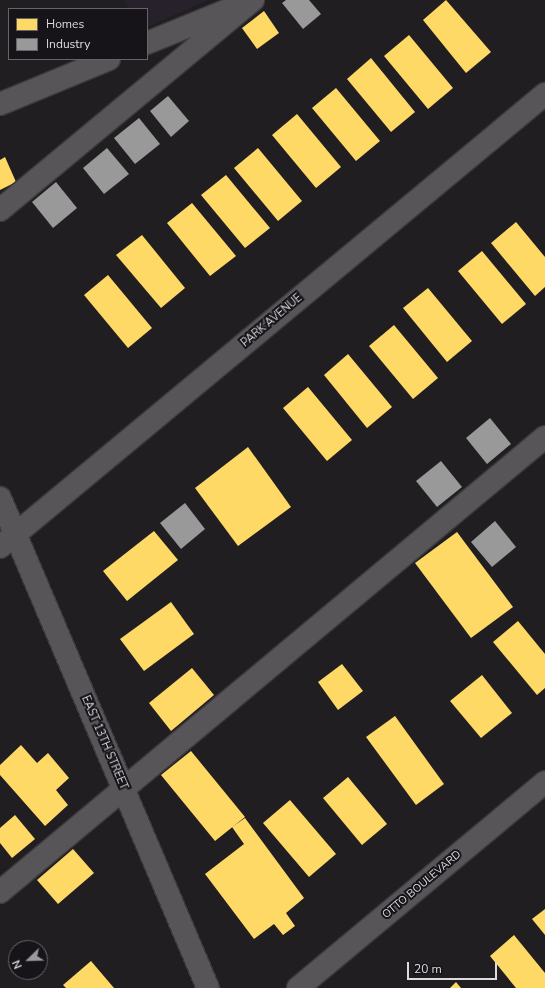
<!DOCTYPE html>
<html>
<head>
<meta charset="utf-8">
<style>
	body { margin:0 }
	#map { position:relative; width:545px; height:988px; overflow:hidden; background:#201e21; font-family:"Nunito Sans",sans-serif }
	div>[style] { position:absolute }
	.built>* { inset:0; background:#26212b }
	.homes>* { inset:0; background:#ffd966 }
	.industry>* { inset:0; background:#999 }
	.roads { filter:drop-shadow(1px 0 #3b3a3d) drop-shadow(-1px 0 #3b3a3d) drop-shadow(0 1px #3b3a3d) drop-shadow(0 -1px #3b3a3d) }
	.minor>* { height:22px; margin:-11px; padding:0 11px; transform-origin:11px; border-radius:11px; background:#575558 }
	span { translate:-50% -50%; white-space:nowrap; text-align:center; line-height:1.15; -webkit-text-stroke:4px #161419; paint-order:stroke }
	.street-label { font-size:11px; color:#dddbdf }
	.legend { position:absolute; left:8px; top:8px; width:140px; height:52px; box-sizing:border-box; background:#161419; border:1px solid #666468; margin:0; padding:5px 7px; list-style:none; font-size:12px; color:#dddbdf }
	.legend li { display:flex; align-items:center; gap:8px; height:20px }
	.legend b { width:20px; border:1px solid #666468 }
	.north { position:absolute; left:8px; top:940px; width:40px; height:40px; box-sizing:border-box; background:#161419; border:1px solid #666468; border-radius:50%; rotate:247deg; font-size:11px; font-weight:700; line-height:16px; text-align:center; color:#dddbdf }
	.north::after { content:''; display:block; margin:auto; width:14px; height:18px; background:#9b999c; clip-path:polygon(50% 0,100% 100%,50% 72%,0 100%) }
	.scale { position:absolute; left:407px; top:962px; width:90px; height:18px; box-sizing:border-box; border:2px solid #dddbdf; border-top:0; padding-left:5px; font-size:12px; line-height:14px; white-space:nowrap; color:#dddbdf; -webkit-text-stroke:3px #161419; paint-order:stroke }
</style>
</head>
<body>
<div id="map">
	<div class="built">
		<i style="clip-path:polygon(124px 0,208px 0,147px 27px,147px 9px,128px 9px)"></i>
	</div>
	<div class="homes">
		<i style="clip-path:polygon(446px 0,491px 52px,466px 73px,423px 20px)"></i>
		<i style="clip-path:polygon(264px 11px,279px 33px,257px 49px,242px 28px)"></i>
		<i style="clip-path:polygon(409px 35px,453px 88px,428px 109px,384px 56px)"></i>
		<i style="clip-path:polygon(371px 58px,415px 112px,391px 132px,347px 79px)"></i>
		<i style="clip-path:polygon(336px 88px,380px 141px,356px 161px,312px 108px)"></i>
		<i style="clip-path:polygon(297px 114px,341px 167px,316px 188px,272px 135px)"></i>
		<i style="clip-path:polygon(258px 148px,302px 201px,278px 221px,234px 168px)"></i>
		<i style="clip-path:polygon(5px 157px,16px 182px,0 190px,0 160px)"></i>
		<i style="clip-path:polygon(226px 175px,270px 228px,245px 248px,201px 195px)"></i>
		<i style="clip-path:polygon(192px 203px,236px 256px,210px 276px,167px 223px)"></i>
		<i style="clip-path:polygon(516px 222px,545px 257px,545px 287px,535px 296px,491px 243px)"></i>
		<i style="clip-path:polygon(142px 235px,185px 288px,161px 308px,116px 255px)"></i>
		<i style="clip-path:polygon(482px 251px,526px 304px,502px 324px,458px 271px)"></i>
		<i style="clip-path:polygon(108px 275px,152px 328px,128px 348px,84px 295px)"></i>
		<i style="clip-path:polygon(428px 288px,472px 341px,447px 362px,403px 308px)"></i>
		<i style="clip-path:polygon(394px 325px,438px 378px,413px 399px,369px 346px)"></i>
		<i style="clip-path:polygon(348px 354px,392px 407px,367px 428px,324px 375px)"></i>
		<i style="clip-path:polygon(308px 387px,352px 440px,327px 461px,283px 408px)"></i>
		<i style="clip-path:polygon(248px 447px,291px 507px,238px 546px,195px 488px)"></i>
		<i style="clip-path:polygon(154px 531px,178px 560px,127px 601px,103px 571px)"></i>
		<i style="clip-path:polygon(457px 532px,513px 607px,471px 638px,415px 563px)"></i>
		<i style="clip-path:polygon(171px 602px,194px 634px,144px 671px,120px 639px)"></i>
		<i style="clip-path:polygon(518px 621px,545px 654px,545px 688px,537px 695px,493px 642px)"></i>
		<i style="clip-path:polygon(342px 664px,363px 691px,338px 710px,318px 682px)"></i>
		<i style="clip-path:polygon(192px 668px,214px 695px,171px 731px,149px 703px)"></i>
		<i style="clip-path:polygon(482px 675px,512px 713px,481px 738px,450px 701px)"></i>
		<i style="clip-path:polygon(395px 716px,444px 784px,416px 805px,366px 737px)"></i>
		<i style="clip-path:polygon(21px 745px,37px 763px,48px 753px,69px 778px,56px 790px,68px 805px,45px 826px,0 775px,0 765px)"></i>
		<i style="clip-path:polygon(191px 751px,245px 817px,215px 841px,161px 775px)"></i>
		<i style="clip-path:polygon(348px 777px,387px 824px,362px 845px,323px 798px)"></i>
		<i style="clip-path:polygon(290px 800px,336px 854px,309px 877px,263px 823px)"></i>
		<i style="clip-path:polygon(15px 815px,35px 839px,12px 858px,0 843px,0 828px)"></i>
		<i style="clip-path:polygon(245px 818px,304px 898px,286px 913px,295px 926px,283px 935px,274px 924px,254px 939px,205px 874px,244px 844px,232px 827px)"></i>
		<i style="clip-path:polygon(73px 849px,94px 873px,58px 904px,37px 880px)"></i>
		<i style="clip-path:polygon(545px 909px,545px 935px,532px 919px)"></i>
		<i style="clip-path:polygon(514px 935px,545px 973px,545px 988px,516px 988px,490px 956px)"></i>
		<i style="clip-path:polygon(91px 961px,114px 988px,66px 988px,63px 985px)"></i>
		<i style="clip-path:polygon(456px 982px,461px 988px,450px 988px)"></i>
	</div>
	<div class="industry">
		<i style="clip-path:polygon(286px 0,309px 0,321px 14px,303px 29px,282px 3px)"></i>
		<i style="clip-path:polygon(168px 96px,189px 121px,171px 137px,150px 111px)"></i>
		<i style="clip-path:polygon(139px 118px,160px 144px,135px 164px,114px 138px)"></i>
		<i style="clip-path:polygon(107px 148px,129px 174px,104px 194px,83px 168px)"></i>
		<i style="clip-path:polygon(56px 182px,77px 208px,53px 228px,32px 202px)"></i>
		<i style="clip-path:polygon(490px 418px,511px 444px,487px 464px,466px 438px)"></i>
		<i style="clip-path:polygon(441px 461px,462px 487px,437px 507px,416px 481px)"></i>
		<i style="clip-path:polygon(185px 503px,205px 529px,181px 549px,160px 523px)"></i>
		<i style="clip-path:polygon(495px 521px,516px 547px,492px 567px,471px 542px)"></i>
	</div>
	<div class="roads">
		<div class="minor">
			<i style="left:147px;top:43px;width:95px;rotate:-22.2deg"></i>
			<i style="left:0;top:104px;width:118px;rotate:-22.4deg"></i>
			<i style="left:0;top:210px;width:329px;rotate:-39.7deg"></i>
			<i style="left:0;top:498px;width:532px;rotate:67deg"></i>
			<i style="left:0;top:547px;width:709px;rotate:-39.73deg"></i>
			<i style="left:0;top:892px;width:710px;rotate:-39.86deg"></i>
			<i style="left:298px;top:988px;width:322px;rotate:-39.8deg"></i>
		</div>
	</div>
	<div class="street-label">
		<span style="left:272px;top:321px;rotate:-40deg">PARK AVENUE</span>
		<span style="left:104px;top:743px;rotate:67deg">EAST 13TH STREET</span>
		<span style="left:422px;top:885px;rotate:-40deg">OTTO BOULEVARD</span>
	</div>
	<ul class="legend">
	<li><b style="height:11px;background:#ffd966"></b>Homes</li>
	<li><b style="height:11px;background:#999"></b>Industry</li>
	</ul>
	<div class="north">N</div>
	<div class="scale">20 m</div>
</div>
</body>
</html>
